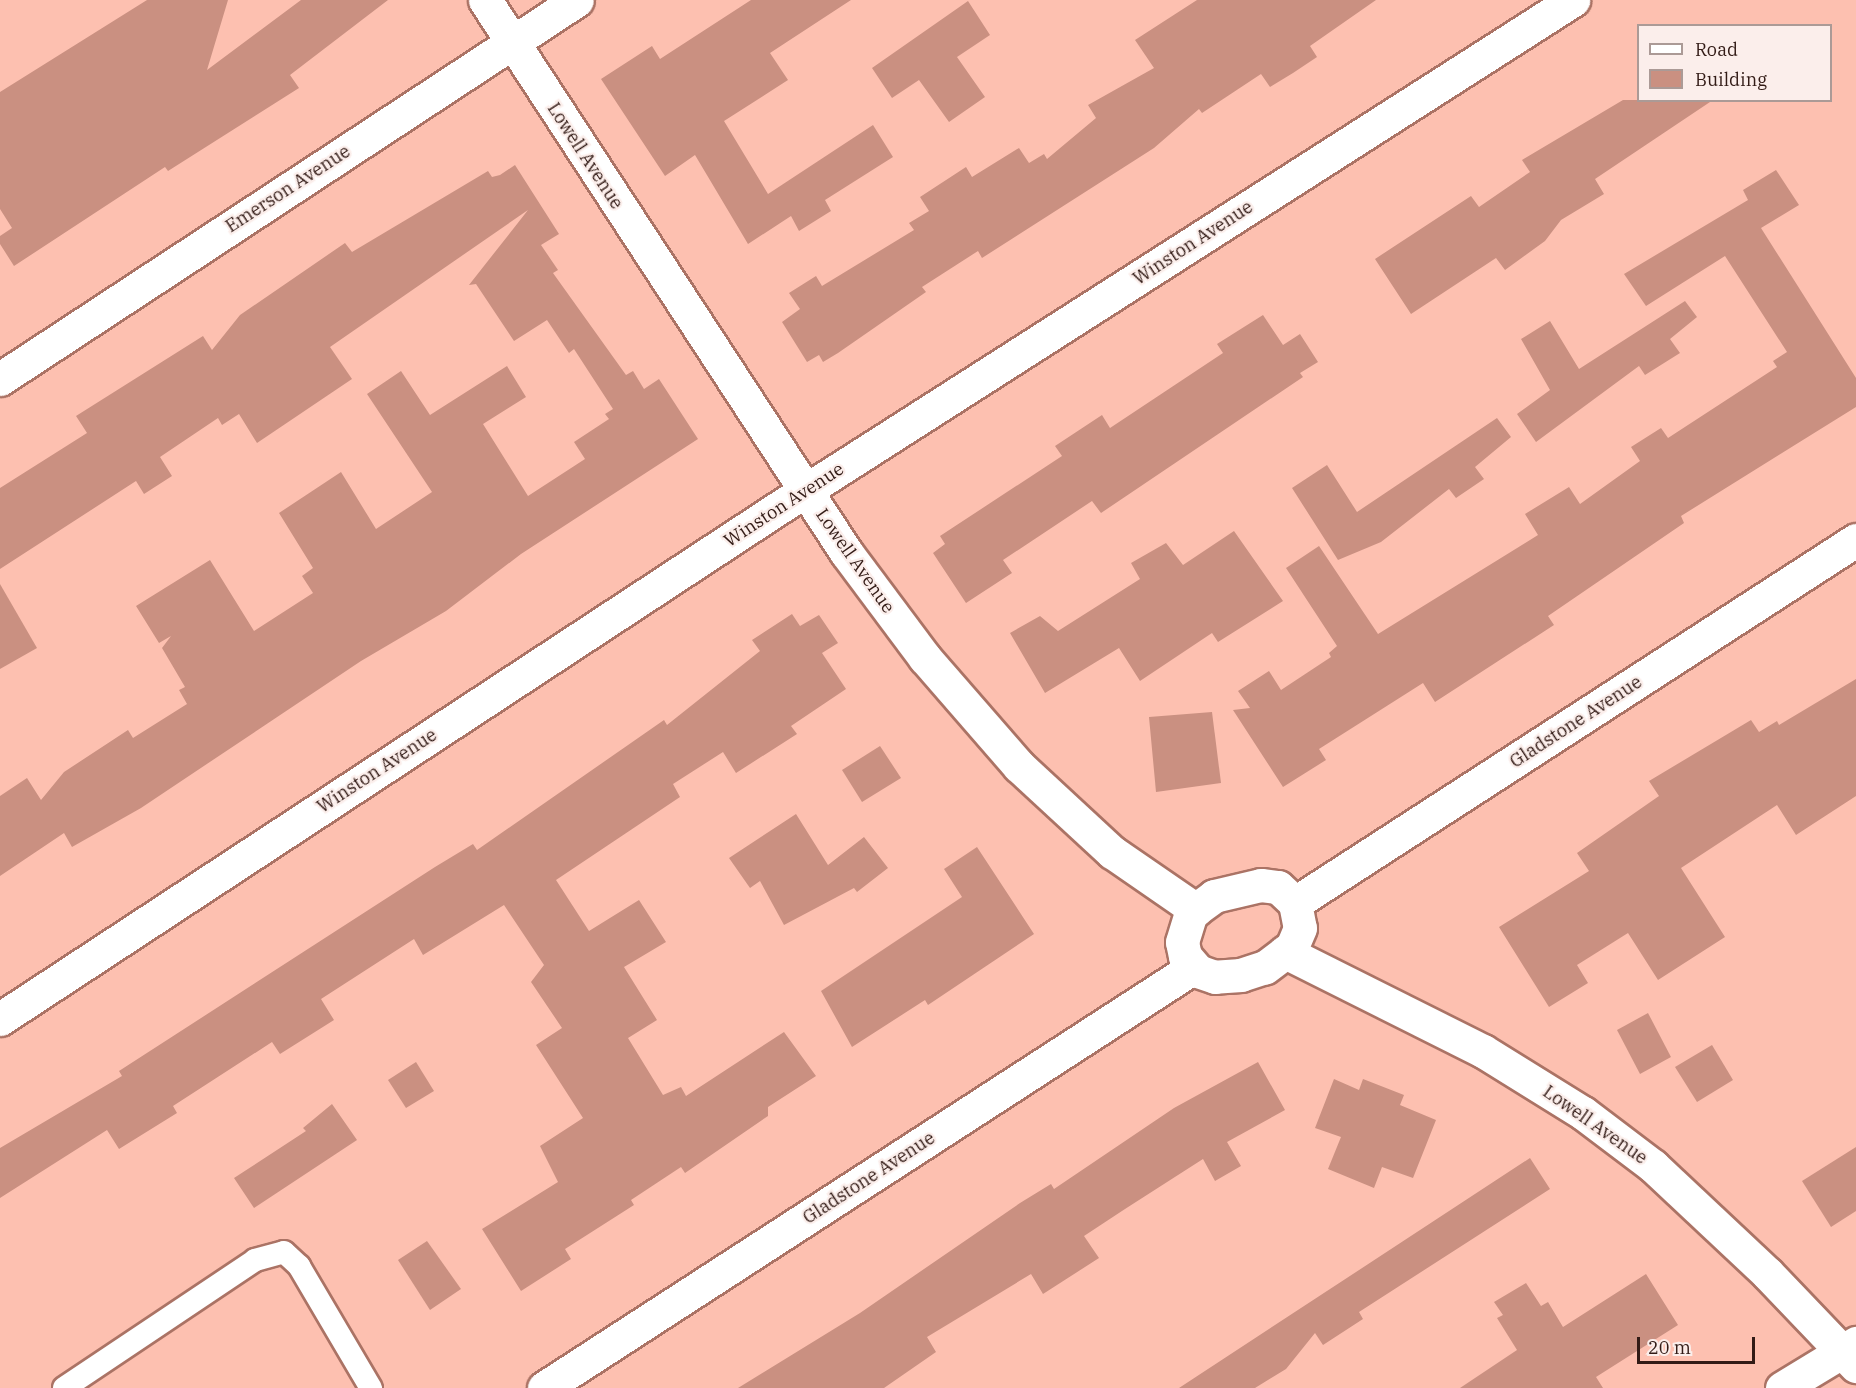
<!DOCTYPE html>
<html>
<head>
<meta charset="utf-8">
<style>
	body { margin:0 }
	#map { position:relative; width:1856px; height:1388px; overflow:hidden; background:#fdc0b0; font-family:"IBM Plex Serif",serif }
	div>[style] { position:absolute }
	.building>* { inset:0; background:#ca9081 }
	.roads { filter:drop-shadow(2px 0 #ab7365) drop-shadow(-2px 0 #ab7365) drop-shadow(0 2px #ab7365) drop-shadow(0 -2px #ab7365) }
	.lane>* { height:22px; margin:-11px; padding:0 11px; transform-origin:11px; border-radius:11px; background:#fff }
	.street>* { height:33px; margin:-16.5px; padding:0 16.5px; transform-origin:16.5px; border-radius:16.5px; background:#fff }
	span { translate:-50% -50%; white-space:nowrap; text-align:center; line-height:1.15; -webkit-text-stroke:4.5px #fbeeeb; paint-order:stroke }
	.street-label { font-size:18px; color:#321b16 }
	.legend { position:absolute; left:1637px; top:24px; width:195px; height:78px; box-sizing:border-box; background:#fbeeeb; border:2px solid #ab9a96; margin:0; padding:8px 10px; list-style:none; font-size:18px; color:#321b16 }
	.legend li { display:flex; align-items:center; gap:12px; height:30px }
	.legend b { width:30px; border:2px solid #ab9a96 }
	.scale { position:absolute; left:1637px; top:1337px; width:118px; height:27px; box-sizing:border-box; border:3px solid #321b16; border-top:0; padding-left:8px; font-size:18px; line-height:21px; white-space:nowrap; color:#321b16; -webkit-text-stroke:4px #fbeeeb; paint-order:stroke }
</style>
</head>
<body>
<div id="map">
	<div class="building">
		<i style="clip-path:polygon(147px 0,228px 0,207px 70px,301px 0,388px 0,290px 75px,299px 88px,168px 171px,165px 167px,14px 266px,0 244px,0 236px,12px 228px,0 209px,0 92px)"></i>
		<i style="clip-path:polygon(751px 0,851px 0,770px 53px,788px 80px,724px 121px,768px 194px,873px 125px,893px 157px,825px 200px,831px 211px,799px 231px,791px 216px,748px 244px,695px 155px,665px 176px,601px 79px,652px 46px,660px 59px)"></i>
		<i style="clip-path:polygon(1197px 0,1376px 0,1310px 46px,1317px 57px,1293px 73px,1270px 87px,1261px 74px,1202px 113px,1199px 109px,1154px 148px,982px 258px,978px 251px,922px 287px,926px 292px,838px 353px,823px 362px,819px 355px,807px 362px,782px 322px,800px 309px,789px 293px,816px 276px,822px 286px,914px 230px,909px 223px,929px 211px,920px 197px,966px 167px,972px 177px,1019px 148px,1029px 163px,1044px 154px,1047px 159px,1096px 118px,1088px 105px,1154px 68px,1135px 40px)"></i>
		<i style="clip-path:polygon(968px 1px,990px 35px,957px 57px,985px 97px,949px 122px,919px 80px,892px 98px,872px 68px)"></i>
		<i style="clip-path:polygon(1623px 100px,1713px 100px,1595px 179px,1604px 194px,1561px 220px,1545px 241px,1505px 270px,1496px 258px,1411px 314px,1375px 259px,1471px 196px,1479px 207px,1530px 172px,1522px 160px)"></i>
		<i style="clip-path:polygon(515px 165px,559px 234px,541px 245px,558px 270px,553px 273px,626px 375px,633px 371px,644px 389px,659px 379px,698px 439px,521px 554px,446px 611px,361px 661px,141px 808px,72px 847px,64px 833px,0 876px,0 796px,27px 778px,41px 800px,64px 772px,128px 730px,133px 738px,187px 704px,179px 690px,185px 687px,162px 648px,171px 636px,159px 643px,136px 606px,210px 560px,254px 631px,313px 593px,302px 576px,313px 568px,279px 513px,341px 472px,376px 529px,432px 492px,367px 394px,401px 371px,430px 415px,507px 366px,526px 397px,483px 424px,528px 496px,585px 459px,574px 442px,609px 419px,605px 414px,613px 409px,574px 349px,569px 353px,547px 320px,514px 341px,476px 284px,469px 285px,528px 210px,330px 347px,352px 379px,257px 443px,239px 414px,222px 425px,218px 418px,160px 457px,172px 476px,144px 494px,136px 481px,0 569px,0 488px,87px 433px,76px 416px,203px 336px,212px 350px,240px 315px,345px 243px,352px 252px,488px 171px,492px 177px,500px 175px)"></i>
		<i style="clip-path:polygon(1776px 170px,1799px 205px,1761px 228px,1856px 378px,1856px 407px,1681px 516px,1684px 523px,1548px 616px,1554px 625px,1435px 702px,1423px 683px,1319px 749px,1326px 760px,1283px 787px,1233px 710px,1250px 708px,1238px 691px,1269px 671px,1281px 690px,1331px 657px,1329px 653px,1337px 646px,1286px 568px,1319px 546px,1378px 634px,1538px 535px,1525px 514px,1569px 487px,1580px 504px,1640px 461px,1631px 447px,1661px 428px,1668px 438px,1777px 367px,1773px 361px,1787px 352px,1725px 256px,1646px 306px,1624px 274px,1748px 200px,1743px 190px)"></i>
		<i style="clip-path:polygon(1685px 301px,1697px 317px,1670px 339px,1680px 353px,1645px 375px,1639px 366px,1536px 442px,1517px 414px,1550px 390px,1521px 339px,1550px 321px,1579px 369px)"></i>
		<i style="clip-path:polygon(1263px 315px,1283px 345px,1300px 334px,1318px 362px,1300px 373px,1303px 377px,1101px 513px,1092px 501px,1003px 560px,1012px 573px,966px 603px,933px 553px,945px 544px,940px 536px,1062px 456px,1055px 446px,1102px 415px,1110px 428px,1223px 353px,1217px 344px)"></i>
		<i style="clip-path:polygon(1497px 418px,1511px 437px,1475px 467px,1484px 479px,1456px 498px,1449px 489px,1381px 542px,1338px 560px,1292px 488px,1327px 465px,1357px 512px)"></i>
		<i style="clip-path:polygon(1234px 531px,1283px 601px,1218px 642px,1212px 633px,1140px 681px,1119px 648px,1045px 693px,1010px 633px,1040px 616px,1058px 631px,1140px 579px,1131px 563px,1166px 543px,1183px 565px)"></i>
		<i style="clip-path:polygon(0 584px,37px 648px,0 669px)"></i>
		<i style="clip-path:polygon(792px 614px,800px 626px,819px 615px,838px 643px,822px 653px,846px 689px,791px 726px,797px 734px,736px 773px,723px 752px,673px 784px,680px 797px,556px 880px,589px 931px,639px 900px,666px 942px,624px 967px,657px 1020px,628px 1038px,663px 1095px,681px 1087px,686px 1096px,784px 1032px,816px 1076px,768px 1107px,768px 1116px,685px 1173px,681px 1167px,631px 1200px,634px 1205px,565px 1249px,571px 1259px,521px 1291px,482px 1229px,558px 1182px,540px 1146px,583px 1118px,536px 1045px,562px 1028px,531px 982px,544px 965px,504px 905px,423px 955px,414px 939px,321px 999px,334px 1020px,280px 1054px,272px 1042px,173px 1106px,177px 1113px,119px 1149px,107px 1130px,0 1198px,0 1148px,122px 1076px,119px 1071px,435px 867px,473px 844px,477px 850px,664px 720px,667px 725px,760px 651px,752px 640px)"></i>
		<i style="clip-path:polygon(1856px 679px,1856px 796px,1796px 835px,1777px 805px,1681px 868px,1725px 937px,1658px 980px,1628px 933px,1577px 965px,1588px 983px,1549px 1007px,1499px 927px,1589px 871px,1577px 853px,1659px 796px,1649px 781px,1751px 720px,1759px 732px,1777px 721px,1779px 725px)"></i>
		<i style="clip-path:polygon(1212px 712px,1221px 783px,1156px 792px,1149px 717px)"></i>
		<i style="clip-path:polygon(880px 746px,901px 778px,862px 802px,842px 770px)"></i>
		<i style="clip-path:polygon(796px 814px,828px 865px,864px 837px,888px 868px,857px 892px,854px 888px,784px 925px,760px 881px,750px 888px,729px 858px)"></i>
		<i style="clip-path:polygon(977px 847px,1034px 934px,928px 1005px,925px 1000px,852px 1047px,821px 991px,962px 897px,944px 869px)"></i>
		<i style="clip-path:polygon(1648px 1013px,1671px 1057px,1640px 1074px,1617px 1030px)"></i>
		<i style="clip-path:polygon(1712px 1045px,1733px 1080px,1697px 1102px,1675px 1067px)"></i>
		<i style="clip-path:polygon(416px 1062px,434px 1091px,406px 1108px,388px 1080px)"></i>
		<i style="clip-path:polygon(1258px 1062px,1285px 1110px,1227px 1142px,1241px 1166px,1215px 1181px,1203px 1159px,1125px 1209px,1084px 1236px,1099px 1258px,1043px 1294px,1031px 1274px,927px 1337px,936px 1352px,884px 1388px,738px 1388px,860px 1313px,1020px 1203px,1051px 1184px,1054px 1189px,1174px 1108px)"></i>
		<i style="clip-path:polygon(1334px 1079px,1359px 1090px,1363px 1079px,1404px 1095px,1400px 1105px,1436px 1120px,1413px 1178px,1382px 1167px,1374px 1188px,1328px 1169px,1341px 1137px,1315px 1128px)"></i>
		<i style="clip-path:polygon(332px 1104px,357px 1140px,254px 1208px,234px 1178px,306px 1131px,303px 1128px)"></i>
		<i style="clip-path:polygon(1856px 1147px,1856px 1211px,1831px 1227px,1802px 1181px)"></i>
		<i style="clip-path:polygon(1530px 1158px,1550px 1189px,1359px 1312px,1363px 1319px,1323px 1345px,1315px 1333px,1286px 1369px,1255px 1388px,1179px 1388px)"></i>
		<i style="clip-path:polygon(427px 1241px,461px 1289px,430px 1310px,398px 1260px)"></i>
		<i style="clip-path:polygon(1646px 1274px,1678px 1325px,1596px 1377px,1603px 1388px,1460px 1388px,1517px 1350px,1497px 1318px,1503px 1315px,1494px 1302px,1526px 1283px,1541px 1306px,1548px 1302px,1563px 1327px)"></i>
	</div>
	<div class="roads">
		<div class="lane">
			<i style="left:64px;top:1388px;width:230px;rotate:-33.8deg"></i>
			<i style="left:255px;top:1260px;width:30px;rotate:-15deg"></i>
			<i style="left:284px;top:1252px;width:21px;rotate:43deg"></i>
			<i style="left:299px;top:1266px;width:142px;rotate:59.5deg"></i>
		</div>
		<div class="street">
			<i style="left:485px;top:0;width:660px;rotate:56.82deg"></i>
			<i style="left:846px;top:552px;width:132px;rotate:53.3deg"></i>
			<i style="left:925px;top:658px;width:143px;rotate:49deg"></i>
			<i style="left:1019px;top:766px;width:127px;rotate:42.8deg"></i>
			<i style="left:1112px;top:852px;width:102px;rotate:34.6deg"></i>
			<i style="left:0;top:379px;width:690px;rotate:-33.3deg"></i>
			<i style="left:1261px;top:885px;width:17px;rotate:7deg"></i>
			<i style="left:1278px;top:887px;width:23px;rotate:43deg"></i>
			<i style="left:1295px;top:903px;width:25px;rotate:79deg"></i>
			<i style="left:1300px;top:928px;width:21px;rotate:113deg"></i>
			<i style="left:1292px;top:947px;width:34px;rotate:143deg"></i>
			<i style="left:1265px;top:967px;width:25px;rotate:162deg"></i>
			<i style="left:1241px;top:975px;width:26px;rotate:176deg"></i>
			<i style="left:1215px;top:977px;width:18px;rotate:-161deg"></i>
			<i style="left:1198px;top:971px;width:20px;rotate:-131deg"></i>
			<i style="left:1185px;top:956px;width:14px;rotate:-102deg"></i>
			<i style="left:1182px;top:942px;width:30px;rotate:-73deg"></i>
			<i style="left:1191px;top:913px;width:29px;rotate:-36deg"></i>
			<i style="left:1214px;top:896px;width:48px;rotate:-13.2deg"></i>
			<i style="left:1295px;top:903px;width:668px;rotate:-32.91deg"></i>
			<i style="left:1285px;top:952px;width:221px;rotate:26.6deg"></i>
			<i style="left:1483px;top:1051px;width:118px;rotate:31.8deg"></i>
			<i style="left:1583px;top:1113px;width:88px;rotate:37.1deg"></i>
			<i style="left:1653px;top:1166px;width:156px;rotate:43.2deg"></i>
			<i style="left:1767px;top:1273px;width:129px;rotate:46.3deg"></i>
			<i style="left:0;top:1019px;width:924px;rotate:-33.29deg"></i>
			<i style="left:772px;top:512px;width:951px;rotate:-32.59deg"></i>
			<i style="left:544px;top:1388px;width:774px;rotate:-32.93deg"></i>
			<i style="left:1782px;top:1388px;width:87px;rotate:-31.3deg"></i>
		</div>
	</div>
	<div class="street-label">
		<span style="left:585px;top:156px;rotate:57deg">Lowell Avenue</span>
		<span style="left:288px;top:189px;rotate:-33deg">Emerson Avenue</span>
		<span style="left:1193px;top:243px;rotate:-33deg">Winston Avenue</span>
		<span style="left:784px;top:505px;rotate:-33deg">Winston Avenue</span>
		<span style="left:855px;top:561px;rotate:55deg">Lowell Avenue</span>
		<span style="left:1576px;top:722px;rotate:-33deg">Gladstone Avenue</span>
		<span style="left:377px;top:771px;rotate:-33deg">Winston Avenue</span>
		<span style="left:1595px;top:1125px;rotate:35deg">Lowell Avenue</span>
		<span style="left:869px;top:1178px;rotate:-33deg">Gladstone Avenue</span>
	</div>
	<ul class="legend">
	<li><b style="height:8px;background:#fff"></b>Road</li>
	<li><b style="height:16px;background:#ca9081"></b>Building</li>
	</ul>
	<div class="scale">20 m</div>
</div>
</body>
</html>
